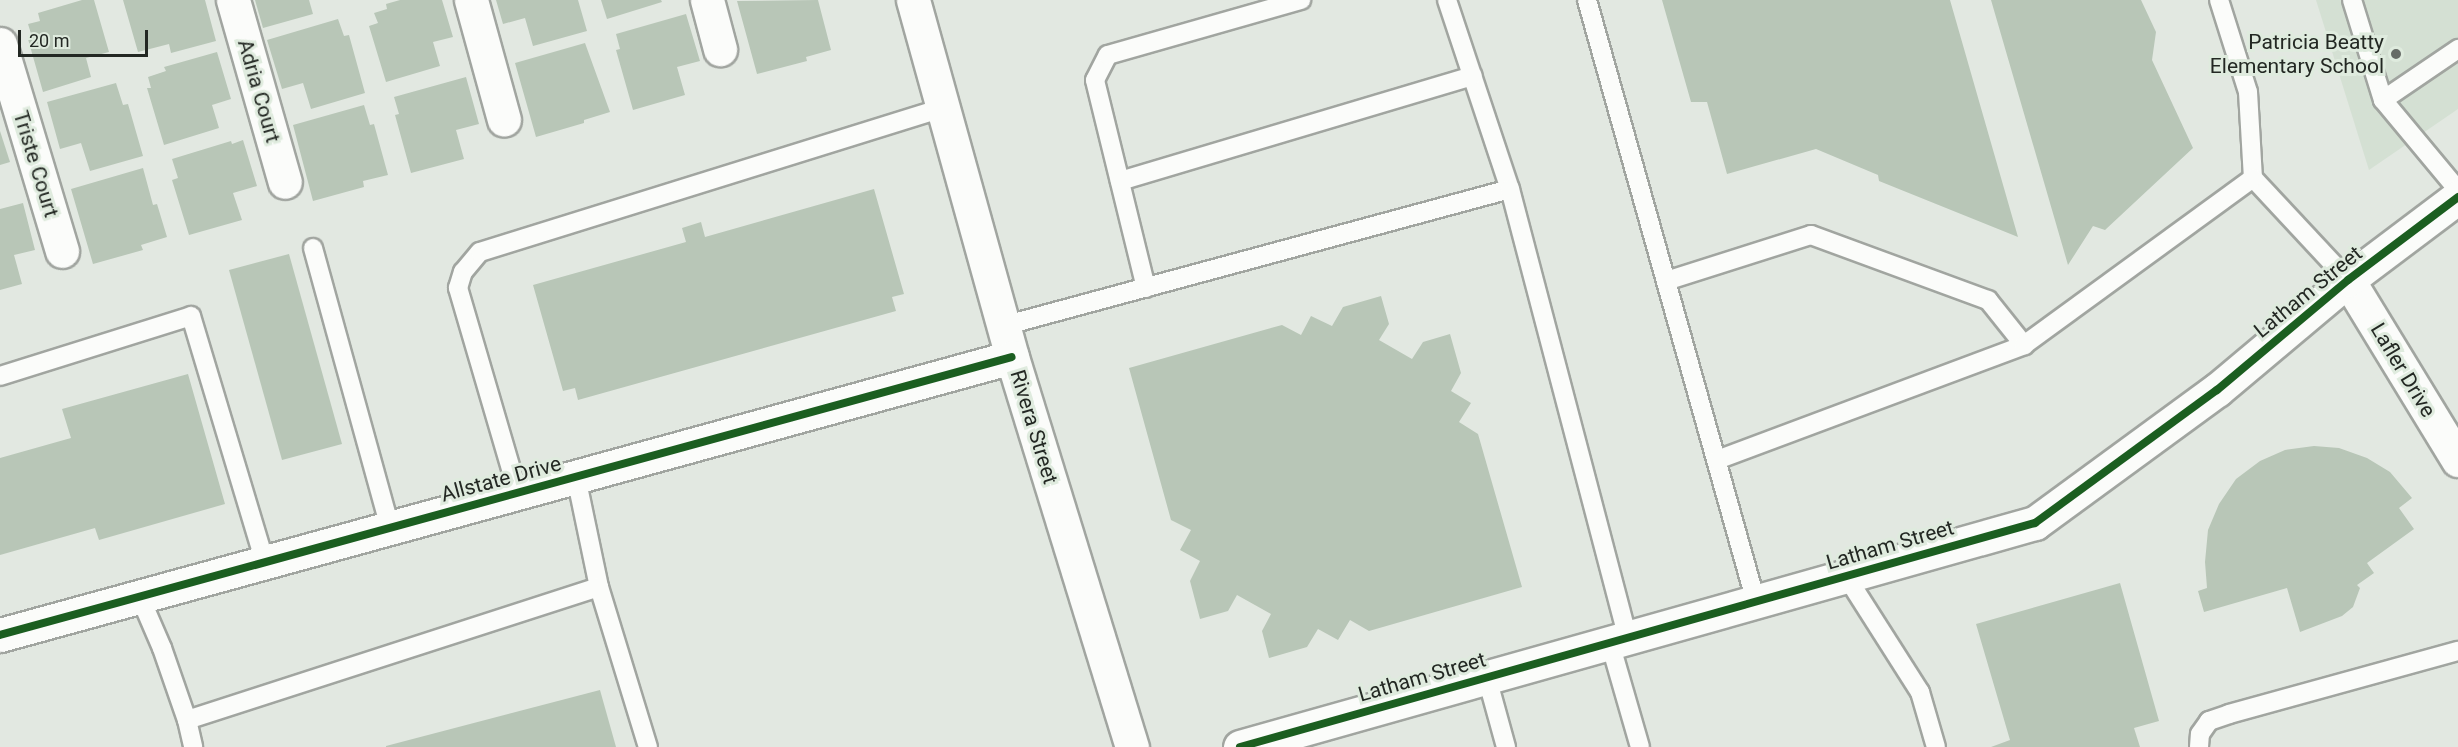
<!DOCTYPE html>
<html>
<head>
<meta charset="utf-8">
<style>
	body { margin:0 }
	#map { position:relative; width:2458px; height:747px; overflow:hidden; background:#e2e8e1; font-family:Roboto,sans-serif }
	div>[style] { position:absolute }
	.built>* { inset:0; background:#d4e0d3 }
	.building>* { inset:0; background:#b8c6b7 }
	.roads { filter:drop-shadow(2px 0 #a1a5a0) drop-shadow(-2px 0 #a1a5a0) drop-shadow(0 2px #a1a5a0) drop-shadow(0 -2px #a1a5a0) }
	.service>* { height:18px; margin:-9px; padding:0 9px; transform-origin:9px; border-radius:9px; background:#fbfcfa }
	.minor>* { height:33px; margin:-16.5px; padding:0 16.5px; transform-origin:16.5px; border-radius:16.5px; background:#fbfcfa }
	.tertiary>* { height:33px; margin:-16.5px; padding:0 16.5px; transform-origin:16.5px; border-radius:16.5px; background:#fbfcfa }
	.cycleway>* { height:8px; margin:-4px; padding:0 4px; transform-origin:4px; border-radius:4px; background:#1b5e20 }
	.dots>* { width:16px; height:16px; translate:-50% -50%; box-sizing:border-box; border:3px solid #dfebde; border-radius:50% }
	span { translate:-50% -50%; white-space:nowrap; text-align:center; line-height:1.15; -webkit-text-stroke:6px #dfebde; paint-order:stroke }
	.poi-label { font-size:21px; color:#232823 }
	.right { translate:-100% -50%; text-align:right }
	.street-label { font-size:21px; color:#232823 }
	.scale { position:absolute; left:18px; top:30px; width:130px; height:27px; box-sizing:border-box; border:3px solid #232823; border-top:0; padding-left:8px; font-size:18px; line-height:21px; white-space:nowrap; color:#232823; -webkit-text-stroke:4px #dfebde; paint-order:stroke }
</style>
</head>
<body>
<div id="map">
	<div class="built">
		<i style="clip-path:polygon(2316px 0,2458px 0,2458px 109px,2369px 170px)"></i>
	</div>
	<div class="building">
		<i style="clip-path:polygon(82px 0,94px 0,109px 52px,86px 58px,91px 77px,43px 92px,28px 39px,32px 37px,28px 24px,40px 21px,38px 13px)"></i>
		<i style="clip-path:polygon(123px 0,205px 0,216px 41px,171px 53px,169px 44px,138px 52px)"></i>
		<i style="clip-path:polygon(255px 0,309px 0,313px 14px,263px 28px)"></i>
		<i style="clip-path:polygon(400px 0,442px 0,453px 37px,433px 42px,440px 66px,386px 82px,369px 26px,378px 23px,374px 13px,387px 9px,386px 4px)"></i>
		<i style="clip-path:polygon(496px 0,578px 0,587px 31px,533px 46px,525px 18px,503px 24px)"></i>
		<i style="clip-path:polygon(601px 0,661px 0,662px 2px,607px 19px)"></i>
		<i style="clip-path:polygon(818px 0,831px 50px,806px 57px,807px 61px,757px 74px,737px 1px)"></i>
		<i style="clip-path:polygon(1662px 0,1950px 0,2018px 237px,1879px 181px,1878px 175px,1816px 149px,1727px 174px,1707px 102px,1691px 102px)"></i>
		<i style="clip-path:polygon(1991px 0,2141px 0,2156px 32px,2152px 60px,2193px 148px,2105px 230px,2093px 226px,2068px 265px)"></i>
		<i style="clip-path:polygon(686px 14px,700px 61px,677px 67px,685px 95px,633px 110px,616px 50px,620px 49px,616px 34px)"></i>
		<i style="clip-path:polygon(338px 19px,344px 36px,349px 35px,365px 93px,311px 109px,303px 83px,282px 89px,267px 40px)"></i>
		<i style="clip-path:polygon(585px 43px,610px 112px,584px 120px,584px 123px,536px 137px,515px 63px)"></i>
		<i style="clip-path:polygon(217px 52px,231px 99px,212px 105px,219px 128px,164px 145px,147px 88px,151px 88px,148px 77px,166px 71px,164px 67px)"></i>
		<i style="clip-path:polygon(466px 77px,479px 124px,456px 130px,464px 159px,411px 173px,395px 115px,399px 114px,394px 97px)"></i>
		<i style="clip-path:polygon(116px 83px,123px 105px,128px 104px,143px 156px,90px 171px,81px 143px,60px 149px,47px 102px)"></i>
		<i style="clip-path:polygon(364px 105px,370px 125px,374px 124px,388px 175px,363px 181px,364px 187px,313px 201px,293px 125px)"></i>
		<i style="clip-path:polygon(0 131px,10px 162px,0 165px)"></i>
		<i style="clip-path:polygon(243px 140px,257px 186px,233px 193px,242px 220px,189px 235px,172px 180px,178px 178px,172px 159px,231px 141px,232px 144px)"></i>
		<i style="clip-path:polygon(143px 168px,153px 205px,157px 204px,167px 237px,141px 245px,143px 250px,93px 264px,71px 189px)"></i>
		<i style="clip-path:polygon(874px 189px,904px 294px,892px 297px,896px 311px,578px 400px,575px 388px,563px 391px,533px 285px,686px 242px,682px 228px,701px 222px,705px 237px)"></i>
		<i style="clip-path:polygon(23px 203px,35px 250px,14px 255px,22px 284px,0 290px,0 209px)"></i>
		<i style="clip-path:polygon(289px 254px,342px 444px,282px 460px,229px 270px)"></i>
		<i style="clip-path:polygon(1381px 296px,1389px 324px,1379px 340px,1412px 359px,1423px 342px,1450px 334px,1461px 373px,1451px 391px,1471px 403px,1459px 422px,1478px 434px,1522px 587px,1369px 631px,1350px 620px,1338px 640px,1318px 629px,1307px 647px,1269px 658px,1262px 631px,1271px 614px,1237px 595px,1228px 611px,1200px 619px,1190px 581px,1200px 561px,1180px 550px,1191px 530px,1171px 520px,1129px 368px,1282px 325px,1301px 335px,1311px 316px,1332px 326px,1343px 307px)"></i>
		<i style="clip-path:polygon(188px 374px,225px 504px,99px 540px,95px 528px,0 555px,0 458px,71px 438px,62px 409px)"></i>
		<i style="clip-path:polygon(2314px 446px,2339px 448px,2367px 458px,2390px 472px,2412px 498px,2399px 508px,2414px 529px,2367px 563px,2374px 573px,2357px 585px,2360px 588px,2353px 607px,2342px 616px,2300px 632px,2287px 588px,2204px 612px,2198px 591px,2207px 588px,2205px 562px,2208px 530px,2219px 504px,2236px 479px,2260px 461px,2285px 450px)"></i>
		<i style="clip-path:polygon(2120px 583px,2159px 721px,2134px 728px,2140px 747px,1991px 747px,2010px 740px,1976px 624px)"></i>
		<i style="clip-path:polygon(600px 690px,616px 747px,386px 747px,386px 746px)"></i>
	</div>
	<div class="roads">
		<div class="service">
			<i style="left:1447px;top:0;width:199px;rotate:71.6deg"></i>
			<i style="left:1587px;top:0;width:625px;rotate:74.32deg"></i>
			<i style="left:2219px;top:0;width:96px;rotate:72.5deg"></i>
			<i style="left:2248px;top:92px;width:86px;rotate:86.7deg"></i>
			<i style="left:2253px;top:178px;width:139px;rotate:47deg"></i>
			<i style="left:2352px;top:0;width:105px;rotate:72.8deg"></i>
			<i style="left:2383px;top:100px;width:117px;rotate:50.2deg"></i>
			<i style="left:2383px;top:100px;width:91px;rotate:-34.2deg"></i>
			<i style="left:1120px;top:181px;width:368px;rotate:-16.6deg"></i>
			<i style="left:313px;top:248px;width:290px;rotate:74.6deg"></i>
			<i style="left:1666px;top:281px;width:152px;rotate:-17.6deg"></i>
			<i style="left:1811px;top:235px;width:189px;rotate:20.2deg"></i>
			<i style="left:1988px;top:300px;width:58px;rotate:51.3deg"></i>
			<i style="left:1146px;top:288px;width:214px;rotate:-103.8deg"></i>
			<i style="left:1095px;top:80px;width:28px;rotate:-63deg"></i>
			<i style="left:1108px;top:55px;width:201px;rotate:-15.9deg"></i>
			<i style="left:1003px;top:326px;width:525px;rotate:-15.12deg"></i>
			<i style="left:1510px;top:189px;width:464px;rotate:75.3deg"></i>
			<i style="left:0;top:376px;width:200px;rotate:-17.4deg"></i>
			<i style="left:191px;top:316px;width:257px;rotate:73.3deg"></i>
			<i style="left:1717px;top:460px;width:328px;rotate:-20.5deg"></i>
			<i style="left:2024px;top:345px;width:283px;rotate:-36.1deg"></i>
			<i style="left:576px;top:477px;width:112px;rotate:78.2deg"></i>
			<i style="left:518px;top:493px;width:214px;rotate:-106.3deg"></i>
			<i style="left:458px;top:288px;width:17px;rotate:-73deg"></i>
			<i style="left:463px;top:272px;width:26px;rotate:-50deg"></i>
			<i style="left:480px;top:252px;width:485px;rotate:-17.3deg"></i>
			<i style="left:1846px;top:576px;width:138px;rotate:57.5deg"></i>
			<i style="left:1920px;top:692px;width:57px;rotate:73.8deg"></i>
			<i style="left:140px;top:597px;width:56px;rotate:66.7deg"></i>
			<i style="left:162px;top:648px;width:76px;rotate:70.9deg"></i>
			<i style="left:187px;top:720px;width:433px;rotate:-17.9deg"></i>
			<i style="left:599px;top:587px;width:167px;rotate:73deg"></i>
			<i style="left:1610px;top:643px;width:108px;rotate:73.9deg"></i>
			<i style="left:1487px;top:678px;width:72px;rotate:74.6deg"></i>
			<i style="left:187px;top:720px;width:28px;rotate:77deg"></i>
			<i style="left:2199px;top:747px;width:13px;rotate:-86deg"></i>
			<i style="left:2200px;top:734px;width:16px;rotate:-55deg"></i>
			<i style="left:2209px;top:721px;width:21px;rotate:-19deg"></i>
			<i style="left:2229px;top:714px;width:238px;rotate:-15.4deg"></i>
		</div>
		<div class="minor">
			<i style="left:233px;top:0;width:189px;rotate:74.1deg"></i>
			<i style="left:471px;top:0;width:124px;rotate:74.6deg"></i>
			<i style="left:707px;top:0;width:51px;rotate:75.1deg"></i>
			<i style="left:0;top:44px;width:216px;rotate:73.3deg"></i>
			<i style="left:2348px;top:280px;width:211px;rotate:58.6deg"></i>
			<i style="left:0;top:635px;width:1049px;rotate:-15.36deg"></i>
			<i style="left:1240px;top:747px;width:826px;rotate:-15.74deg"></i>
			<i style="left:2035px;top:523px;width:225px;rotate:-36.2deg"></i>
			<i style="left:2217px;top:390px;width:171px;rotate:-40deg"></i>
			<i style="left:2348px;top:280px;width:138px;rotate:-37deg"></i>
		</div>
		<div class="tertiary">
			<i style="left:913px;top:0;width:370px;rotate:74.5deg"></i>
			<i style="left:1012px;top:357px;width:408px;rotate:72.9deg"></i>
		</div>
	</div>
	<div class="cycleway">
		<i style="left:0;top:635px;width:1049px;rotate:-15.36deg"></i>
		<i style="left:1240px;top:747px;width:826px;rotate:-15.74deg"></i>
		<i style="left:2035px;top:523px;width:225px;rotate:-36.2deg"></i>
		<i style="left:2217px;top:390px;width:171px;rotate:-40deg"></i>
		<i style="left:2348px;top:280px;width:138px;rotate:-37deg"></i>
	</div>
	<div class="dots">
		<i style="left:2396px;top:54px;background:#666b66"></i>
	</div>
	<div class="poi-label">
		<span class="right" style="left:2384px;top:54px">Patricia Beatty<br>Elementary School</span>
	</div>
	<div class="street-label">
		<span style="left:259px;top:91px;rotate:74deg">Adria Court</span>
		<span style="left:36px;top:164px;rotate:73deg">Triste Court</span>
		<span style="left:2308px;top:292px;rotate:-39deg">Latham Street</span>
		<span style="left:2403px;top:370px;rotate:59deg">Lafler Drive</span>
		<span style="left:1034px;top:427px;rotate:73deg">Rivera Street</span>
		<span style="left:501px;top:479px;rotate:-15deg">Allstate Drive</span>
		<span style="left:1890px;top:545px;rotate:-16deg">Latham Street</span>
		<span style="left:1422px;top:677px;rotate:-16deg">Latham Street</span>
	</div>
	<div class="scale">20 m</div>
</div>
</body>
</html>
